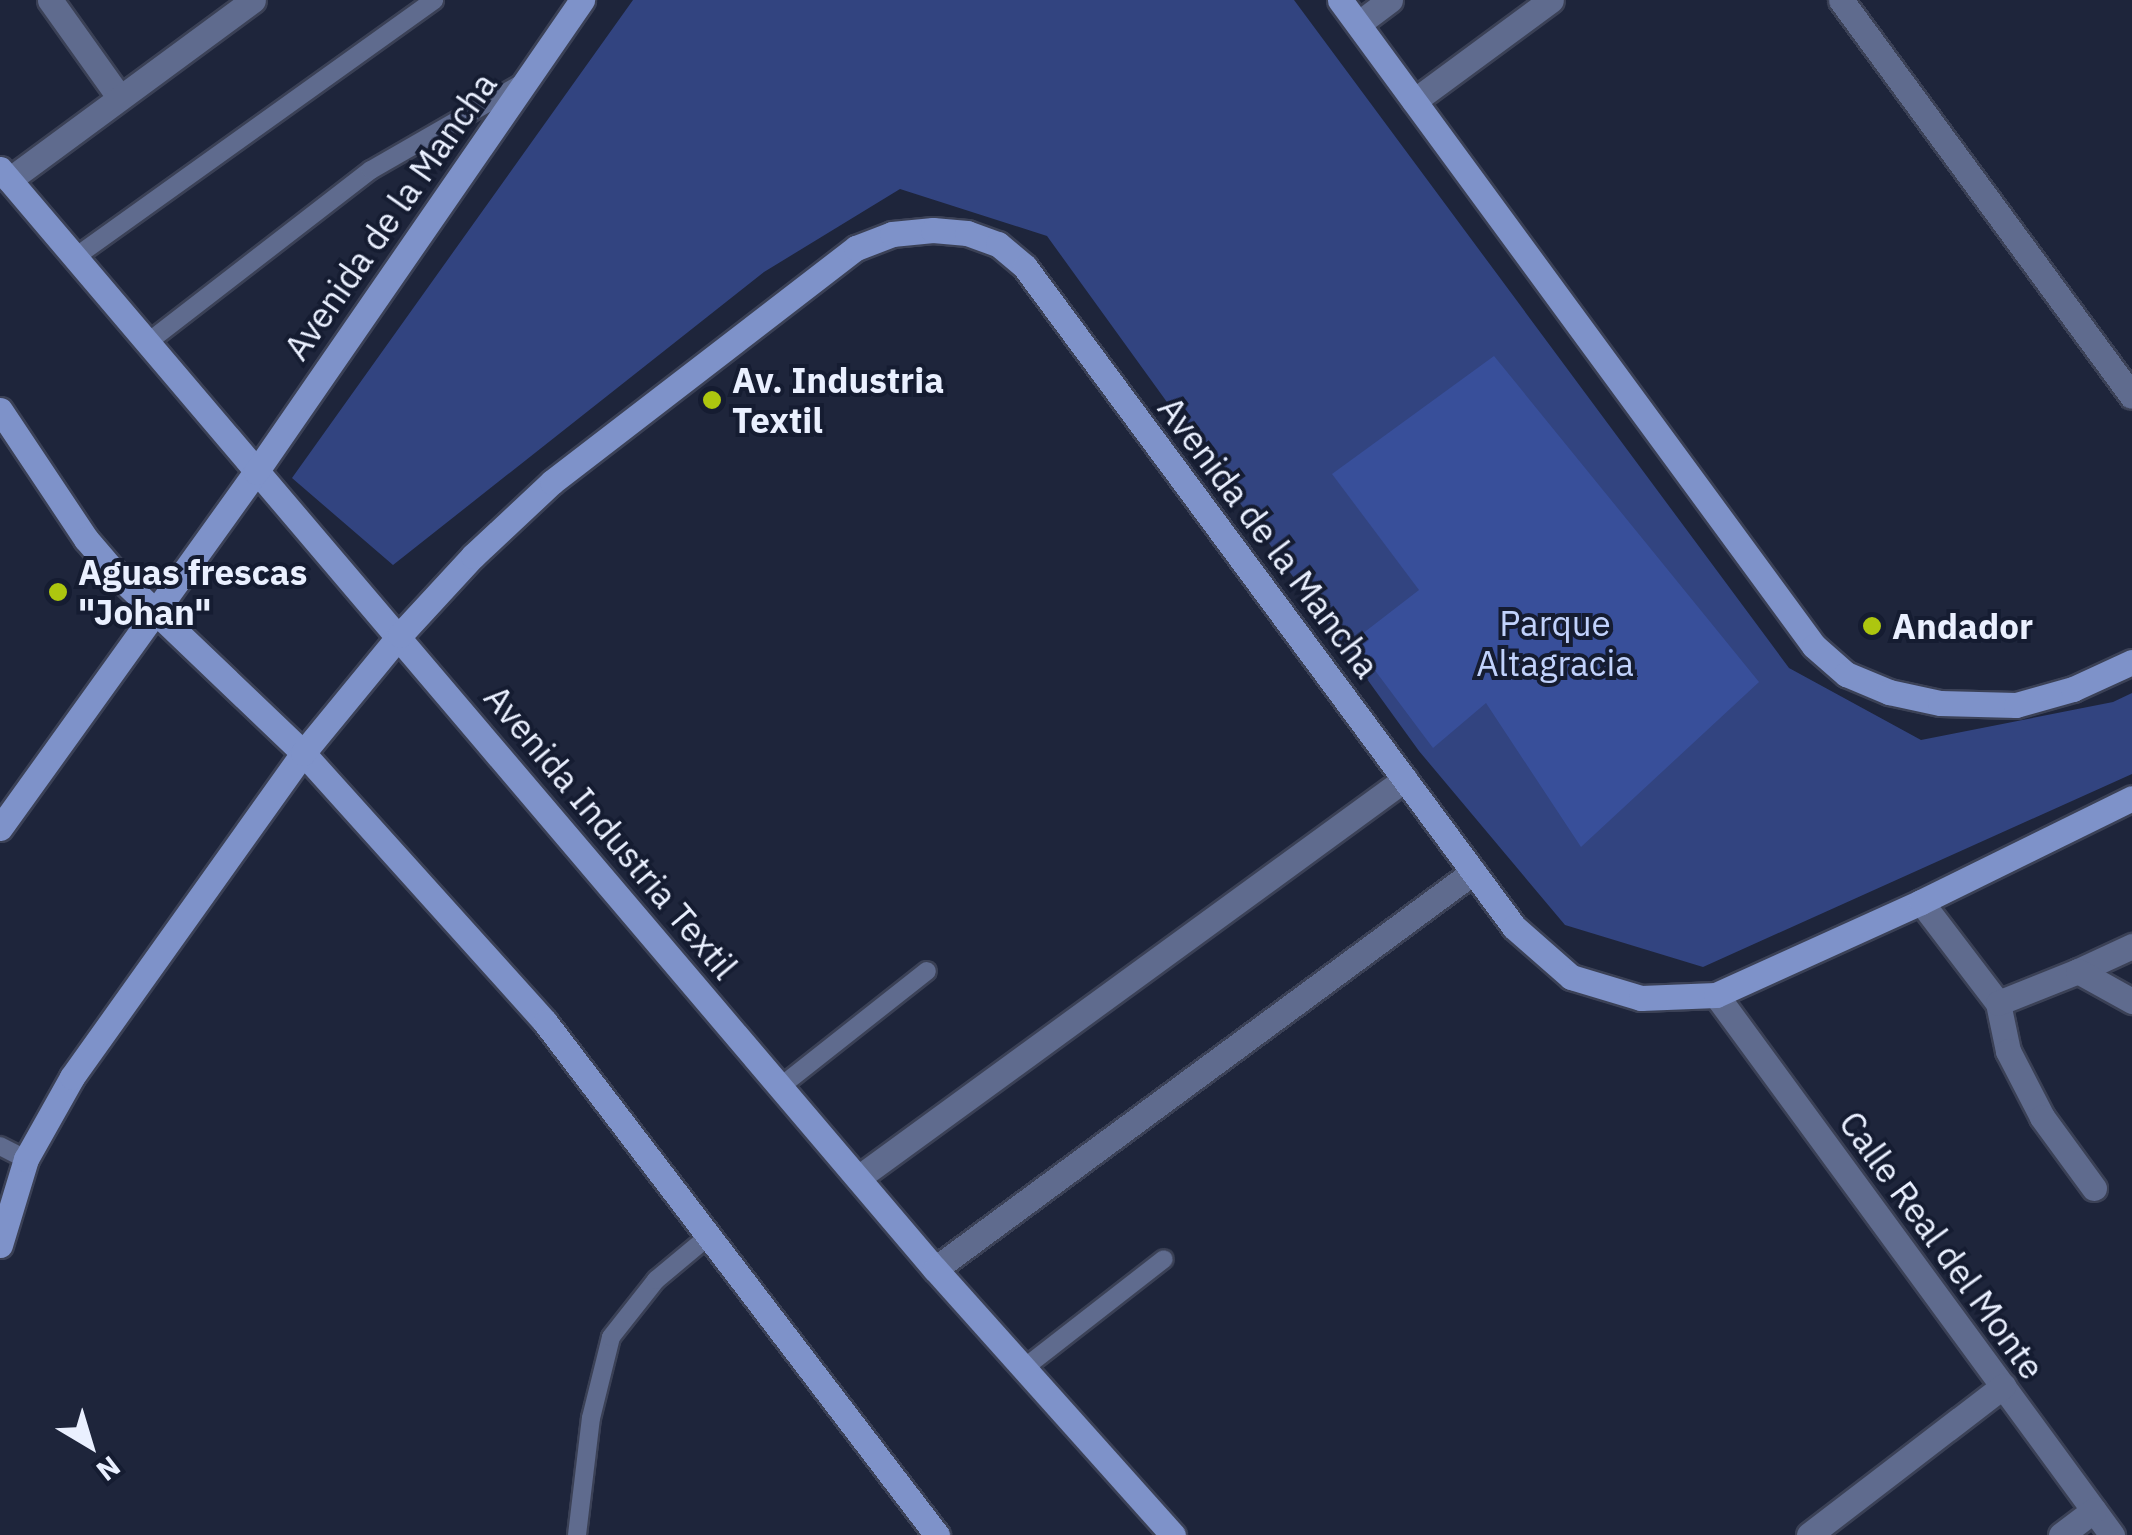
<!DOCTYPE html>
<html>
<head>
<meta charset="utf-8">
<style>
	body { margin:0 }
	#map { position:relative; width:2132px; height:1535px; overflow:hidden; background:#1e253b; font-family:"IBM Plex Sans",sans-serif }
	div>[style] { position:absolute }
	.green>* { inset:0; background:#324480 }
	.building>* { inset:0; background:#384f9a }
	.roads { filter:drop-shadow(2px 0 #3b4156) drop-shadow(-2px 0 #3b4156) drop-shadow(0 2px #3b4156) drop-shadow(0 -2px #3b4156) }
	.lane>* { height:18px; margin:-9px; padding:0 9px; transform-origin:9px; border-radius:9px; background:#5f6b8e }
	.street>* { height:25px; margin:-12.5px; padding:0 12.5px; transform-origin:12.5px; border-radius:12.5px; background:#5f6b8e }
	.secondary>* { height:25px; margin:-12.5px; padding:0 12.5px; transform-origin:12.5px; border-radius:12.5px; background:#7e92c9 }
	.dots>* { width:28px; height:28px; translate:-50% -50%; box-sizing:border-box; border:5px solid #151c31; border-radius:50% }
	span { translate:-50% -50%; white-space:nowrap; text-align:center; line-height:1.15; -webkit-text-stroke:8px #151c31; paint-order:stroke }
	.street-label { font-size:35px; color:#eaf0ff }
	.poi-label { font-size:35px; color:#eaf0ff; font-weight:700 }
	.left { translate:0 -50%; text-align:left }
	.park-label { font-size:35px; color:#c1d2fc }
	.north { position:absolute; left:40px; top:1395px; width:100px; height:100px; -webkit-text-stroke:8px #151c31; paint-order:stroke; rotate:142deg; font-size:28px; font-weight:700; line-height:40px; text-align:center; color:#eaf0ff }
	.north::after { content:''; display:block; margin:auto; width:35px; height:45px; background:#eaf0ff; clip-path:polygon(50% 0,100% 100%,50% 72%,0 100%) }
</style>
</head>
<body>
<div id="map">
	<div class="green">
		<i style="clip-path:polygon(633px 0,1294px 0,1789px 668px,1921px 740px,2113px 702px,2132px 693px,2132px 774px,1703px 967px,1565px 925px,1419px 751px,1047px 236px,900px 189px,764px 272px,393px 565px,292px 478px)"></i>
	</div>
	<div class="building">
		<i style="clip-path:polygon(1494px 356px,1759px 682px,1581px 847px,1486px 703px,1433px 748px,1353px 641px,1419px 590px,1332px 474px)"></i>
	</div>
	<div class="roads">
		<div class="lane">
			<i style="left:74px;top:258px;width:443px;rotate:-35.6deg"></i>
			<i style="left:147px;top:343px;width:283px;rotate:-37.7deg"></i>
			<i style="left:371px;top:170px;width:174px;rotate:-29.9deg"></i>
			<i style="left:780px;top:1087px;width:187px;rotate:-38.3deg"></i>
			<i style="left:0;top:1146px;width:29px;rotate:27deg"></i>
			<i style="left:1024px;top:1368px;width:177px;rotate:-37.9deg"></i>
			<i style="left:577px;top:1535px;width:118px;rotate:-83.2deg"></i>
			<i style="left:591px;top:1418px;width:83px;rotate:-76.1deg"></i>
			<i style="left:611px;top:1337px;width:73px;rotate:-51.7deg"></i>
			<i style="left:656px;top:1280px;width:70px;rotate:-39.8deg"></i>
		</div>
		<div class="street">
			<i style="left:50px;top:0;width:120px;rotate:54.5deg"></i>
			<i style="left:1841px;top:0;width:491px;rotate:53.7deg"></i>
			<i style="left:1358px;top:24px;width:40px;rotate:-37deg"></i>
			<i style="left:1414px;top:101px;width:170px;rotate:-36.4deg"></i>
			<i style="left:9px;top:180px;width:303px;rotate:-36.4deg"></i>
			<i style="left:1921px;top:902px;width:127px;rotate:52.7deg"></i>
			<i style="left:1998px;top:1003px;width:49px;rotate:78.2deg"></i>
			<i style="left:2008px;top:1051px;width:74px;rotate:62.7deg"></i>
			<i style="left:2042px;top:1117px;width:88px;rotate:53.8deg"></i>
			<i style="left:2078px;top:971px;width:60px;rotate:-24.8deg"></i>
			<i style="left:1716px;top:995px;width:670px;rotate:53.75deg"></i>
			<i style="left:1998px;top:1003px;width:86px;rotate:-21.8deg"></i>
			<i style="left:2078px;top:971px;width:62px;rotate:29.1deg"></i>
			<i style="left:858px;top:1178px;width:677px;rotate:-36.11deg"></i>
			<i style="left:935px;top:1269px;width:669px;rotate:-36.42deg"></i>
			<i style="left:1809px;top:1535px;width:245px;rotate:-37.5deg"></i>
			<i style="left:2061px;top:1535px;width:41px;rotate:-37.1deg"></i>
		</div>
		<div class="secondary">
			<i style="left:1340px;top:0;width:801px;rotate:53.73deg"></i>
			<i style="left:1814px;top:646px;width:43px;rotate:41.2deg"></i>
			<i style="left:1846px;top:674px;width:47px;rotate:22.7deg"></i>
			<i style="left:1889px;top:692px;width:52px;rotate:12.2deg"></i>
			<i style="left:1940px;top:703px;width:76px;rotate:1.5deg"></i>
			<i style="left:2016px;top:705px;width:59px;rotate:-15.7deg"></i>
			<i style="left:2073px;top:689px;width:65px;rotate:-24.6deg"></i>
			<i style="left:0;top:169px;width:1444px;rotate:49.64deg"></i>
			<i style="left:935px;top:1269px;width:357px;rotate:48.2deg"></i>
			<i style="left:0;top:410px;width:155px;rotate:56.3deg"></i>
			<i style="left:86px;top:539px;width:48px;rotate:49.3deg"></i>
			<i style="left:117px;top:575px;width:257px;rotate:43.7deg"></i>
			<i style="left:303px;top:753px;width:362px;rotate:48deg"></i>
			<i style="left:545px;top:1022px;width:646px;rotate:52.62deg"></i>
			<i style="left:0;top:828px;width:438px;rotate:-54.3deg"></i>
			<i style="left:256px;top:472px;width:574px;rotate:-55.37deg"></i>
			<i style="left:0;top:1245px;width:90px;rotate:-73.2deg"></i>
			<i style="left:26px;top:1159px;width:94px;rotate:-60.7deg"></i>
			<i style="left:72px;top:1077px;width:398px;rotate:-54.5deg"></i>
			<i style="left:303px;top:753px;width:153px;rotate:-50.6deg"></i>
			<i style="left:400px;top:635px;width:108px;rotate:-47.3deg"></i>
			<i style="left:473px;top:556px;width:108px;rotate:-43.1deg"></i>
			<i style="left:552px;top:482px;width:384px;rotate:-37.6deg"></i>
			<i style="left:856px;top:248px;width:39px;rotate:-21deg"></i>
			<i style="left:892px;top:234px;width:41px;rotate:-5.6deg"></i>
			<i style="left:933px;top:230px;width:34px;rotate:5deg"></i>
			<i style="left:967px;top:233px;width:33px;rotate:20deg"></i>
			<i style="left:998px;top:244px;width:35px;rotate:40deg"></i>
			<i style="left:1025px;top:267px;width:821px;rotate:53.46deg"></i>
			<i style="left:1514px;top:927px;width:76px;rotate:41.3deg"></i>
			<i style="left:1571px;top:977px;width:73px;rotate:16.7deg"></i>
			<i style="left:1641px;top:998px;width:75px;rotate:-2.3deg"></i>
			<i style="left:1716px;top:995px;width:225px;rotate:-24.4deg"></i>
			<i style="left:1921px;top:902px;width:235px;rotate:-26.2deg"></i>
		</div>
	</div>
	<div class="dots">
		<i style="left:712px;top:400px;background:#adc60f"></i>
		<i style="left:58px;top:592px;background:#adc60f"></i>
		<i style="left:1872px;top:626px;background:#adc60f"></i>
	</div>
	<div class="street-label">
		<span style="left:390px;top:216px;rotate:-55deg">Avenida de la Mancha</span>
		<span style="left:1269px;top:537px;rotate:53deg">Avenida de la Mancha</span>
		<span style="left:611px;top:832px;rotate:50deg">Avenida Industria Textil</span>
		<span style="left:1942px;top:1245px;rotate:54deg">Calle Real del Monte</span>
	</div>
	<div class="poi-label">
		<span class="left" style="left:732px;top:400px">Av. Industria<br>Textil</span>
		<span class="left" style="left:78px;top:592px">Aguas frescas<br>"Johan"</span>
		<span class="left" style="left:1892px;top:626px">Andador</span>
	</div>
	<div class="park-label">
		<span style="left:1555px;top:643px">Parque<br>Altagracia</span>
	</div>
	<div class="north">N</div>
</div>
</body>
</html>
